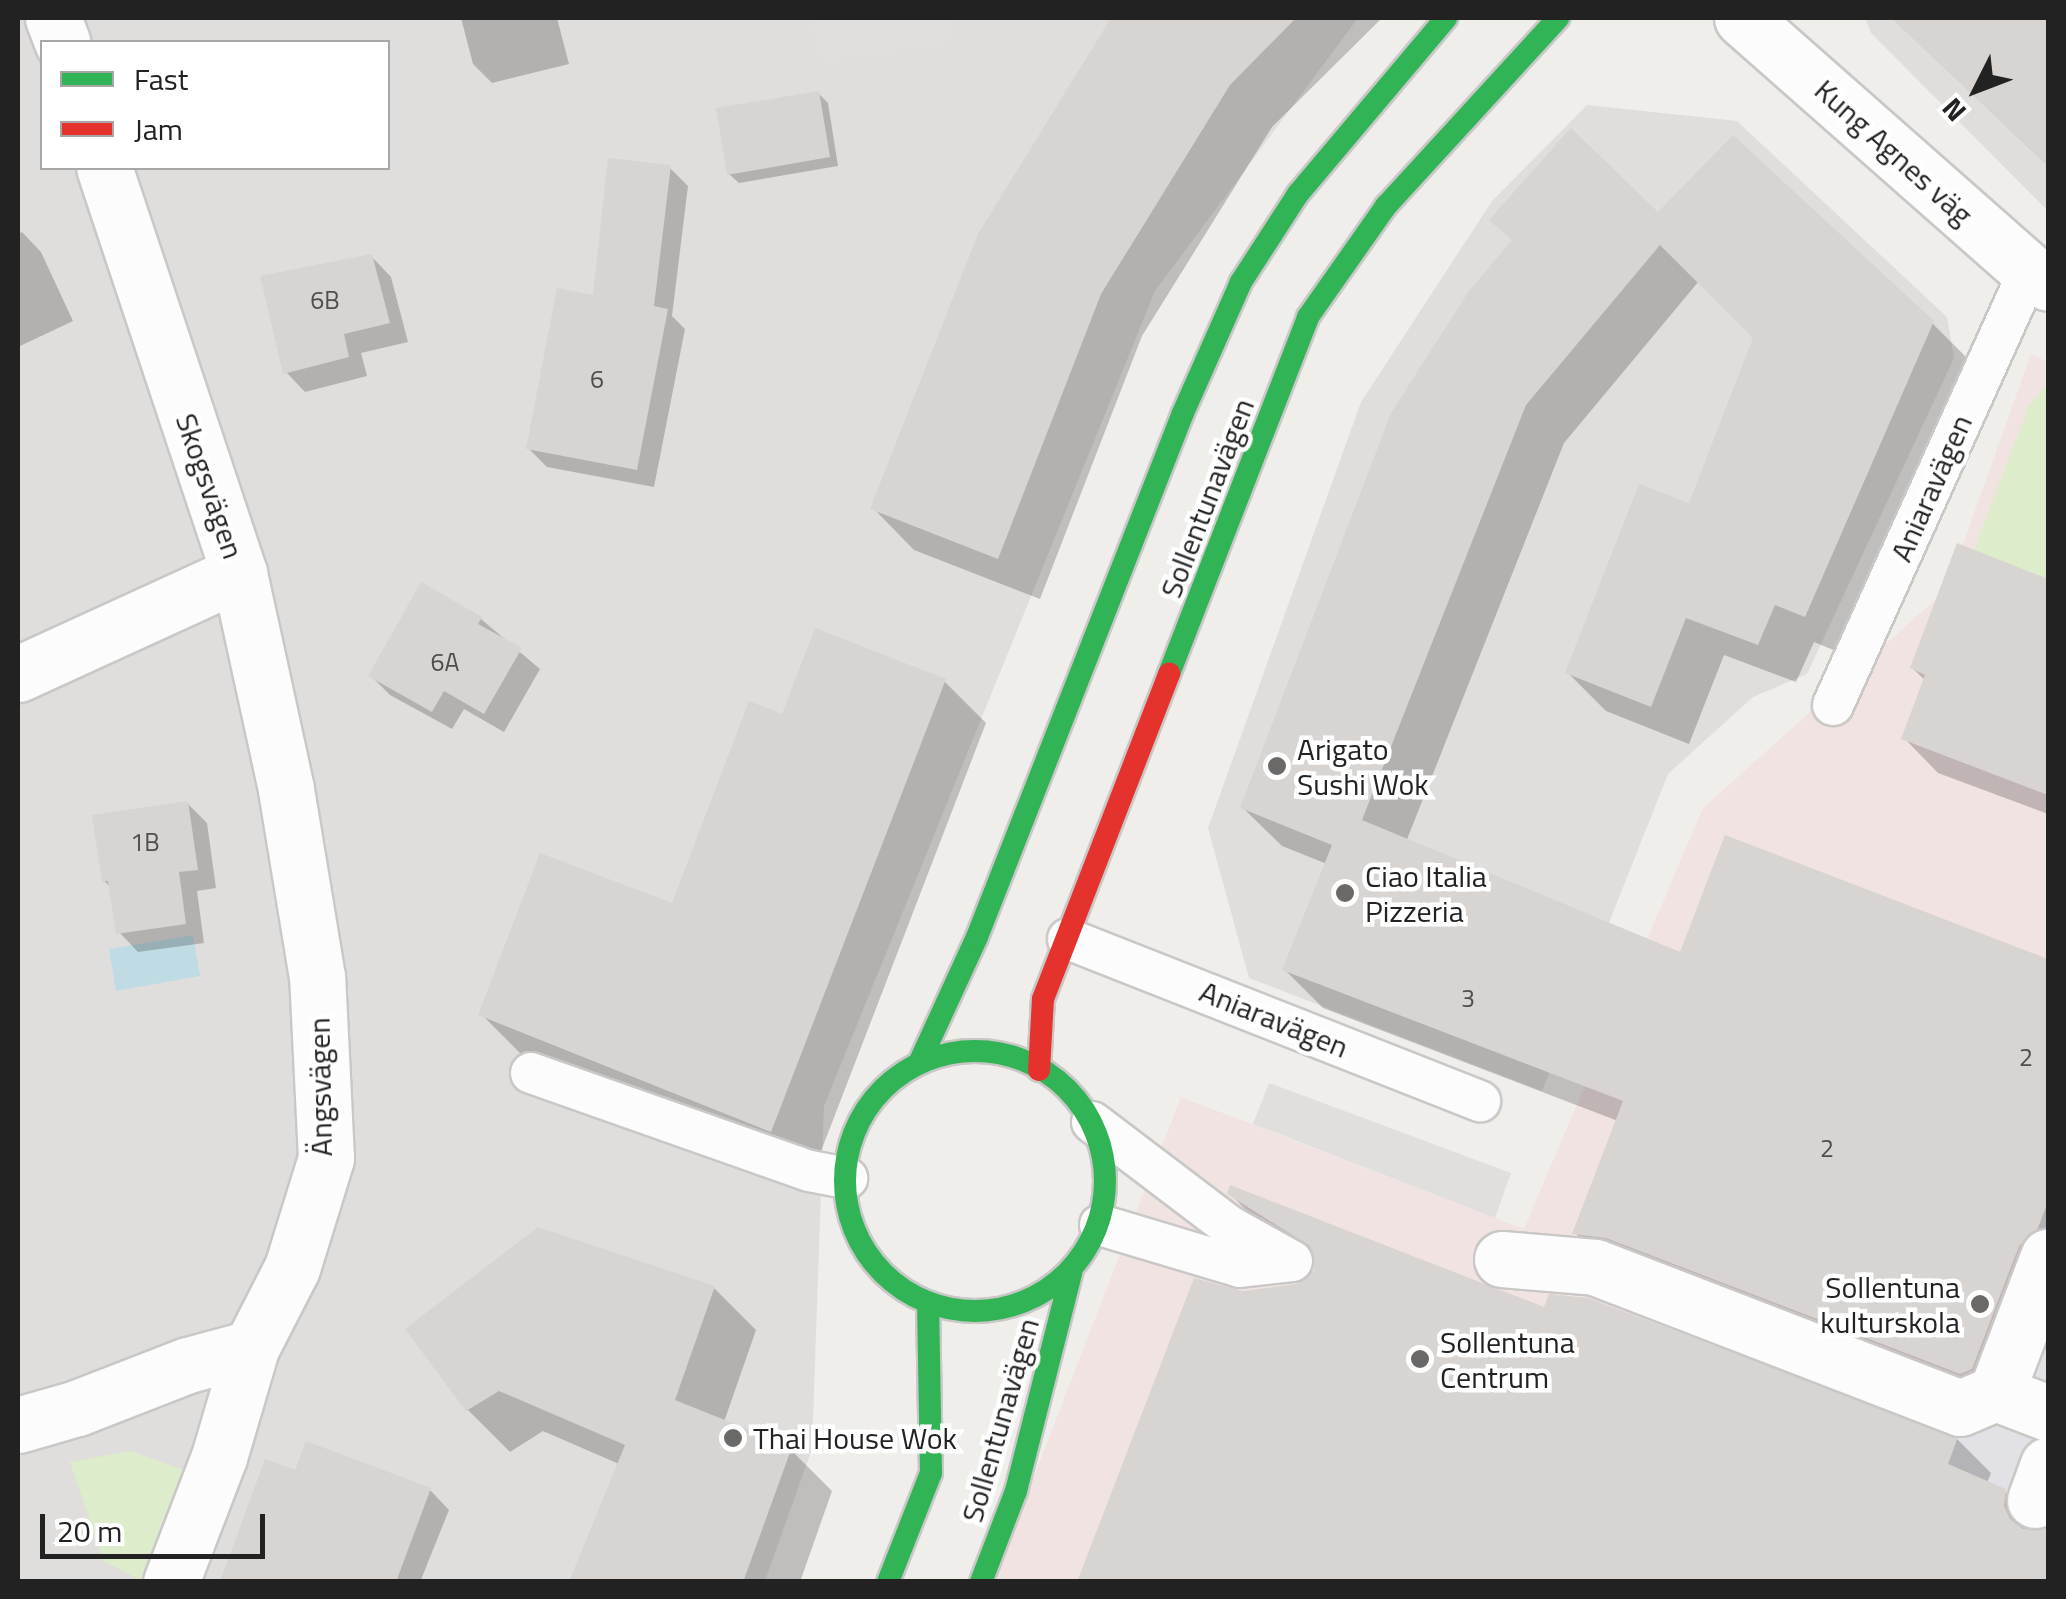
<!DOCTYPE html>
<html>
<head>
<meta charset="utf-8">
<style>
	body { margin:0 }
	#map { position:relative; width:2066px; height:1599px; overflow:hidden; background:#f0eeeb; font-family:"Titillium Web",sans-serif }
	div>[style] { position:absolute }
	.residential>* { inset:0; background:#dfdedc }
	.commercial>* { inset:0; background:#f1e3e1 }
	.grass>* { inset:0; background:#ddeccb }
	.parking>* { inset:0; background:#e0dfde }
	.plaza>* { inset:0; background:#e2e1e5 }
	.water>* { inset:0; background:#bfdbe3 }
	.shadow>* { inset:0; background:#0003 }
	.building>* { inset:0; background:#d7d4d2 }
	.roads { filter:drop-shadow(2px 0 #c9c8c7) drop-shadow(-2px 0 #c9c8c7) drop-shadow(0 2px #c9c8c7) drop-shadow(0 -2px #c9c8c7) }
	.lane>* { height:40px; margin:-20px; padding:0 20px; transform-origin:20px; border-radius:20px; background:#fdfcfc }
	.street>* { height:55px; margin:-27.5px; padding:0 27.5px; transform-origin:27.5px; border-radius:27.5px; background:#fdfcfc }
	.fast>* { height:22px; margin:-11px; padding:0 11px; transform-origin:11px; border-radius:11px; background:#30b455 }
	.fast>.ring { margin:-11px; padding:0; box-sizing:content-box; background:none; border:22px solid #30b455; border-radius:50% }
	.jam>* { height:22px; margin:-11px; padding:0 11px; transform-origin:11px; border-radius:11px; background:#e5322d }
	.dots>* { width:28px; height:28px; translate:-50% -50%; box-sizing:border-box; border:5px solid #fff; border-radius:50% }
	span { translate:-50% -50%; white-space:nowrap; text-align:center; line-height:1.15; -webkit-text-stroke:9px #fff; paint-order:stroke }
	.number-label { font-size:25px; color:#4f4e4e }
	.number-label span { -webkit-text-stroke-width:0 }
	.street-label { font-size:30px; color:#222 }
	.poi-label { font-size:30px; color:#222 }
	.left { translate:0 -50%; text-align:left }
	.right { translate:-100% -50%; text-align:right }
	.frame { position:absolute; inset:0; border:20px solid #222; pointer-events:none }
	.legend { position:absolute; left:40px; top:40px; width:350px; height:130px; box-sizing:border-box; background:#fff; border:2px solid #a7a7a7; margin:0; padding:12px 18px; list-style:none; font-size:30px; color:#222 }
	.legend li { display:flex; align-items:center; gap:20px; height:50px }
	.legend b { width:50px; border:2px solid #a7a7a7 }
	.north { position:absolute; left:1926px; top:40px; width:100px; height:100px; -webkit-text-stroke:8px #fff; paint-order:stroke; rotate:228deg; font-size:28px; font-weight:700; line-height:40px; text-align:center; color:#222 }
	.north::after { content:''; display:block; margin:auto; width:35px; height:45px; background:#222; clip-path:polygon(50% 0,100% 100%,50% 72%,0 100%) }
	.scale { position:absolute; left:40px; top:1514px; width:225px; height:45px; box-sizing:border-box; border:5px solid #222; border-top:0; padding-left:12px; font-size:30px; line-height:35px; white-space:nowrap; color:#222; -webkit-text-stroke:8px #fff; paint-order:stroke }
</style>
</head>
<body>
<div id="map">
	<div class="residential">
		<i style="clip-path:polygon(evenodd,18px 18px,1358px 18px,1155px 291px,824px 1106px,812px 1449px,765px 1581px,18px 1581px,18px 18px,42px 42px,388px 42px,388px 168px,42px 168px,42px 42px)"></i>
		<i style="clip-path:polygon(1865px 18px,2048px 18px,2048px 211px,1871px 33px)"></i>
		<i style="clip-path:polygon(1587px 105px,1737px 121px,1947px 317px,1954px 358px,1807px 674px,1753px 697px,1668px 774px,1542px 1091px,1249px 978px,1208px 828px,1361px 402px,1492px 201px)"></i>
	</div>
	<div class="commercial">
		<i style="clip-path:polygon(2031px 354px,2048px 362px,2048px 1581px,993px 1582px,1181px 1097px,1524px 1229px,1703px 808px,1947px 589px)"></i>
	</div>
	<div class="grass">
		<i style="clip-path:polygon(2048px 383px,2048px 579px,1974px 550px,2029px 406px)"></i>
		<i style="clip-path:polygon(131px 1451px,187px 1471px,142px 1581px,104px 1561px,70px 1462px)"></i>
	</div>
	<div class="parking">
		<i style="clip-path:polygon(811px 18px,957px 18px,944px 43px,822px 61px)"></i>
		<i style="clip-path:polygon(1269px 1083px,1511px 1173px,1495px 1218px,1253px 1124px)"></i>
	</div>
	<div class="plaza">
		<i style="clip-path:polygon(2048px 1201px,2048px 1506px,1895px 1443px,1914px 1393px,1973px 1399px)"></i>
	</div>
	<div class="water">
		<i style="clip-path:polygon(193px 935px,200px 976px,116px 991px,109px 949px)"></i>
	</div>
	<div class="shadow">
		<i style="clip-path:polygon(461px 18px,557px 18px,569px 64px,492px 83px,473px 64px)"></i>
		<i style="clip-path:polygon(1114px 18px,1382px 18px,1272px 127px,1142px 336px,1040px 599px,914px 550px,873px 508px,980px 235px)"></i>
		<i style="clip-path:polygon(1894px 18px,2048px 18px,2048px 166px,1924px 48px)"></i>
		<i style="clip-path:polygon(819px 94px,828px 103px,838px 166px,739px 183px,729px 174px)"></i>
		<i style="clip-path:polygon(670px 168px,688px 186px,672px 316px,685px 329px,654px 487px,547px 467px,529px 449px,596px 298px)"></i>
		<i style="clip-path:polygon(1658px 216px,1932px 323px,1971px 362px,1843px 654px,1814px 642px,1796px 682px,1724px 655px,1689px 744px,1606px 711px,1567px 672px,1690px 506px,1756px 338px,1699px 281px,1564px 443px,1406px 842px,1682px 955px,1727px 839px,2048px 962px,2048px 1305px,2009px 1407px,1613px 1271px,1575px 1233px,1618px 1121px,1323px 1008px,1285px 970px,1327px 864px,1282px 846px,1243px 808px)"></i>
		<i style="clip-path:polygon(22px 232px,41px 252px,73px 321px,18px 347px,18px 234px)"></i>
		<i style="clip-path:polygon(372px 257px,391px 277px,408px 342px,361px 353px,367px 376px,305px 392px,286px 372px)"></i>
		<i style="clip-path:polygon(1958px 547px,2048px 581px,2048px 814px,1938px 773px,1904px 738px,1926px 681px,1912px 668px)"></i>
		<i style="clip-path:polygon(481px 619px,540px 669px,504px 732px,464px 709px,452px 729px,390px 695px,371px 676px)"></i>
		<i style="clip-path:polygon(944px 681px,986px 723px,813px 1172px,523px 1056px,481px 1014px,673px 906px,784px 717px)"></i>
		<i style="clip-path:polygon(187px 803px,207px 823px,216px 888px,197px 891px,204px 943px,138px 952px,119px 932px,112px 888px,104px 881px)"></i>
		<i style="clip-path:polygon(1230px 1194px,1546px 1310px,1957px 1439px,1991px 1473px,1987px 1483px,2004px 1491px,2039px 1525px,2038px 1533px,2048px 1530px,2048px 1582px,1079px 1582px,1243px 1293px,1297px 1287px,1317px 1271px,1315px 1260px,1264px 1228px)"></i>
		<i style="clip-path:polygon(714px 1288px,756px 1330px,724px 1422px,790px 1449px,832px 1491px,800px 1582px,594px 1582px,619px 1464px,543px 1431px,510px 1452px,468px 1410px,409px 1330px)"></i>
		<i style="clip-path:polygon(267px 1462px,297px 1473px,430px 1490px,449px 1510px,420px 1582px,220px 1582px)"></i>
	</div>
	<div class="building">
		<i style="clip-path:polygon(1111px 18px,1296px 18px,1230px 85px,1101px 294px,998px 559px,870px 509px,978px 234px)"></i>
		<i style="clip-path:polygon(1891px 18px,2048px 18px,2048px 166px)"></i>
		<i style="clip-path:polygon(819px 91px,830px 157px,727px 175px,716px 108px)"></i>
		<i style="clip-path:polygon(1571px 128px,1658px 212px,1733px 135px,1934px 321px,1805px 617px,1775px 605px,1758px 645px,1686px 618px,1651px 707px,1565px 673px,1639px 484px,1689px 503px,1753px 338px,1660px 245px,1526px 405px,1362px 820px,1680px 952px,1725px 835px,2048px 959px,2048px 1201px,2038px 1228px,2019px 1246px,1972px 1369px,1960px 1374px,1606px 1238px,1572px 1234px,1623px 1101px,1282px 970px,1332px 845px,1240px 808px,1391px 413px,1469px 291px,1512px 240px,1489px 220px)"></i>
		<i style="clip-path:polygon(608px 158px,671px 165px,654px 306px,668px 309px,637px 470px,526px 449px,557px 288px,593px 295px)"></i>
		<i style="clip-path:polygon(372px 254px,390px 323px,344px 334px,349px 357px,283px 374px,260px 276px)"></i>
		<i style="clip-path:polygon(1957px 543px,2048px 579px,2048px 795px,1901px 739px,1925px 675px,1910px 668px)"></i>
		<i style="clip-path:polygon(421px 582px,482px 617px,478px 624px,522px 648px,484px 714px,444px 691px,432px 712px,368px 676px)"></i>
		<i style="clip-path:polygon(815px 628px,946px 679px,771px 1132px,478px 1015px,540px 853px,672px 903px,749px 701px,782px 714px)"></i>
		<i style="clip-path:polygon(188px 801px,198px 870px,179px 872px,186px 924px,116px 934px,108px 881px,102px 882px,92px 815px)"></i>
		<i style="clip-path:polygon(1230px 1185px,1544px 1307px,1549px 1294px,1588px 1298px,1958px 1437px,1948px 1464px,2006px 1489px,2004px 1506px,2010px 1519px,2023px 1529px,2048px 1527px,2048px 1582px,1077px 1582px,1194px 1278px,1243px 1291px,1296px 1284px,1314px 1270px,1310px 1246px,1227px 1194px)"></i>
		<i style="clip-path:polygon(538px 1227px,715px 1286px,675px 1400px,792px 1447px,743px 1582px,569px 1582px,625px 1445px,499px 1391px,466px 1411px,405px 1329px)"></i>
		<i style="clip-path:polygon(306px 1441px,431px 1488px,396px 1582px,220px 1582px,265px 1459px,295px 1470px)"></i>
	</div>
	<div class="roads">
		<div class="lane">
			<i style="left:1833px;top:705px;width:476px;rotate:-65.7deg"></i>
			<i style="left:1068px;top:939px;width:443px;rotate:21.5deg"></i>
			<i style="left:531px;top:1073px;width:296px;rotate:19.4deg"></i>
			<i style="left:810px;top:1171px;width:38px;rotate:11deg"></i>
			<i style="left:1092px;top:1122px;width:172px;rotate:37.2deg"></i>
			<i style="left:1229px;top:1226px;width:72px;rotate:29.1deg"></i>
			<i style="left:1100px;top:1225px;width:146px;rotate:16.7deg"></i>
			<i style="left:1240px;top:1267px;width:52px;rotate:-6.6deg"></i>
		</div>
		<div class="street">
			<i style="left:53px;top:18px;width:26px;rotate:69deg"></i>
			<i style="left:1742px;top:18px;width:383px;rotate:41.4deg"></i>
			<i style="left:2029px;top:271px;width:22px;rotate:32deg"></i>
			<i style="left:18px;top:674px;width:243px;rotate:-24.6deg"></i>
			<i style="left:239px;top:573px;width:427px;rotate:-108.4deg"></i>
			<i style="left:1502px;top:1259px;width:93px;rotate:4.9deg"></i>
			<i style="left:1595px;top:1267px;width:391px;rotate:21.1deg"></i>
			<i style="left:1960px;top:1408px;width:39px;rotate:-23deg"></i>
			<i style="left:1996px;top:1393px;width:56px;rotate:21deg"></i>
			<i style="left:1996px;top:1393px;width:146px;rotate:-69.1deg"></i>
			<i style="left:18px;top:1425px;width:61px;rotate:-16.1deg"></i>
			<i style="left:77px;top:1408px;width:119px;rotate:-21.2deg"></i>
			<i style="left:188px;top:1365px;width:65px;rotate:-15.1deg"></i>
			<i style="left:251px;top:1348px;width:90px;rotate:-62.9deg"></i>
			<i style="left:292px;top:1268px;width:115px;rotate:-72.8deg"></i>
			<i style="left:326px;top:1158px;width:181px;rotate:-92.8deg"></i>
			<i style="left:317px;top:977px;width:191px;rotate:-99.4deg"></i>
			<i style="left:286px;top:789px;width:221px;rotate:-102.3deg"></i>
			<i style="left:2035px;top:1500px;width:37px;rotate:-70deg"></i>
			<i style="left:171px;top:1582px;width:134px;rotate:-69deg"></i>
			<i style="left:219px;top:1457px;width:114px;rotate:-73.6deg"></i>
		</div>
		<div class="fast">
			<i style="left:1169px;top:674px;width:383px;rotate:-68.7deg"></i>
			<i style="left:1308px;top:317px;width:136px;rotate:-54.9deg"></i>
			<i style="left:1386px;top:206px;width:255px;rotate:-47.5deg"></i>
			<i class="ring" style="left:845px;top:1051px;width:238px;height:238px"></i>
			<i style="left:920px;top:1061px;width:136px;rotate:-65.3deg"></i>
			<i style="left:977px;top:937px;width:563px;rotate:-68.54deg"></i>
			<i style="left:1183px;top:413px;width:143px;rotate:-66.1deg"></i>
			<i style="left:1241px;top:282px;width:105px;rotate:-57.1deg"></i>
			<i style="left:1298px;top:194px;width:230px;rotate:-49.9deg"></i>
			<i style="left:888px;top:1582px;width:117px;rotate:-68.5deg"></i>
			<i style="left:931px;top:1473px;width:167px;rotate:-91deg"></i>
			<i style="left:981px;top:1582px;width:97px;rotate:-69deg"></i>
			<i style="left:1016px;top:1491px;width:225px;rotate:-75.8deg"></i>
		</div>
		<div class="jam">
			<i style="left:1039px;top:1070px;width:71px;rotate:-86.8deg"></i>
			<i style="left:1043px;top:999px;width:349px;rotate:-68.8deg"></i>
		</div>
	</div>
	<div class="dots">
		<i style="left:1277px;top:766px;background:#6a6968"></i>
		<i style="left:1345px;top:893px;background:#6a6968"></i>
		<i style="left:1980px;top:1304px;background:#6a6968"></i>
		<i style="left:1420px;top:1359px;background:#6a6968"></i>
		<i style="left:733px;top:1438px;background:#6a6968"></i>
	</div>
	<div class="number-label">
		<span style="left:325px;top:300px">6B</span>
		<span style="left:597px;top:379px">6</span>
		<span style="left:445px;top:662px">6A</span>
		<span style="left:145px;top:842px">1B</span>
		<span style="left:1468px;top:998px">3</span>
		<span style="left:2026px;top:1057px">2</span>
		<span style="left:1827px;top:1148px">2</span>
	</div>
	<div class="street-label">
		<span style="left:1894px;top:152px;rotate:42deg">Kung Agnes väg</span>
		<span style="left:210px;top:486px;rotate:71deg">Skogsvägen</span>
		<span style="left:1931px;top:488px;rotate:-66deg">Aniaravägen</span>
		<span style="left:1207px;top:498px;rotate:-69deg">Sollentunavägen</span>
		<span style="left:1274px;top:1019px;rotate:22deg">Aniaravägen</span>
		<span style="left:320px;top:1087px;rotate:-91deg">Ängsvägen</span>
		<span style="left:1000px;top:1420px;rotate:-74deg">Sollentunavägen</span>
	</div>
	<div class="poi-label">
		<span class="left" style="left:1297px;top:766px">Arigato<br>Sushi Wok</span>
		<span class="left" style="left:1365px;top:893px">Ciao Italia<br>Pizzeria</span>
		<span class="right" style="left:1960px;top:1304px">Sollentuna<br>kulturskola</span>
		<span class="left" style="left:1440px;top:1359px">Sollentuna<br>Centrum</span>
		<span class="left" style="left:753px;top:1438px">Thai House Wok</span>
	</div>
	<div class="frame"></div>
	<ul class="legend">
	<li><b style="height:12px;background:#30b455"></b>Fast</li>
	<li><b style="height:12px;background:#e5322d"></b>Jam</li>
	</ul>
	<div class="north">N</div>
	<div class="scale">20 m</div>
</div>
</body>
</html>
